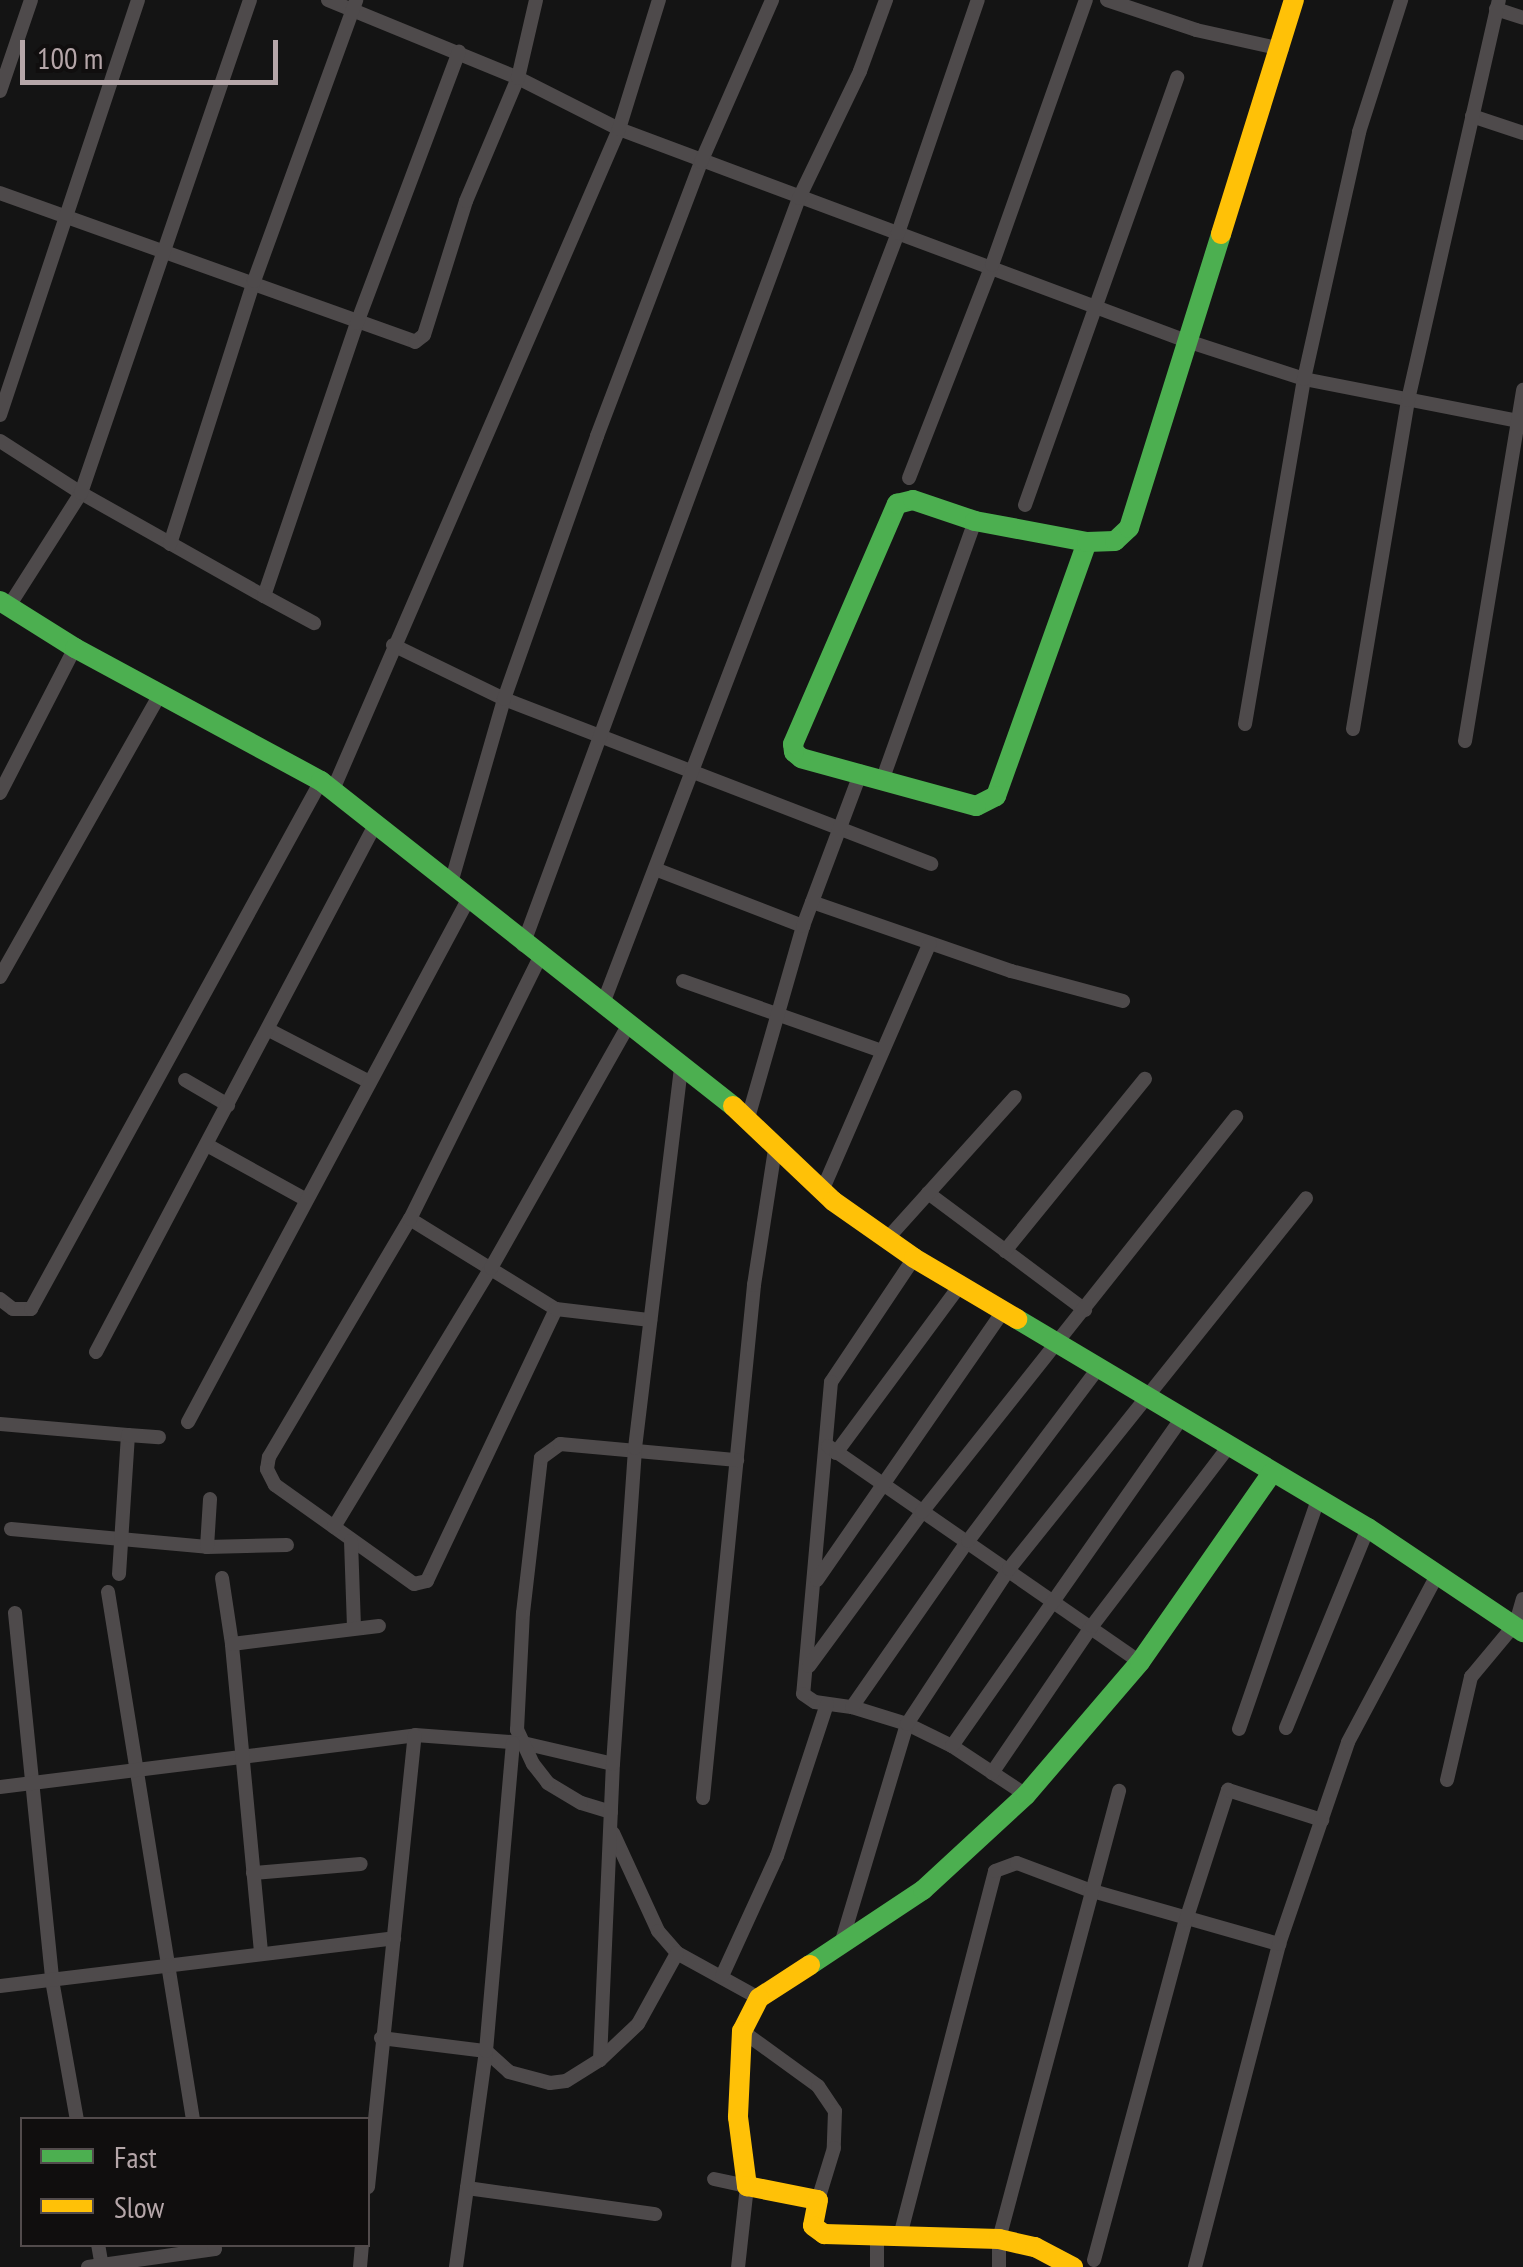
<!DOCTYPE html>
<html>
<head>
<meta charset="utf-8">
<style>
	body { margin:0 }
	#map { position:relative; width:1523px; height:2267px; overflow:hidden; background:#141414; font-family:"PT Sans Narrow",sans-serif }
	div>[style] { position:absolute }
	.street>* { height:14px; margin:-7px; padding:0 7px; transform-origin:7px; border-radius:7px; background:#4e4a4b }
	.fast>* { height:20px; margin:-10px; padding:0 10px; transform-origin:10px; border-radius:10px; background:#4caf50 }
	.slow>* { height:20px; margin:-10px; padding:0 10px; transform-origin:10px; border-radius:10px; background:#ffc107 }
	span { translate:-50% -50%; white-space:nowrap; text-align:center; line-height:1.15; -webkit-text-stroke:10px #100e0e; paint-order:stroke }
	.legend { position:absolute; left:20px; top:2117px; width:350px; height:130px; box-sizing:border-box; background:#100e0e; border:2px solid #524b4c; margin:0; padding:12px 18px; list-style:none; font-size:30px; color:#b5a6a9 }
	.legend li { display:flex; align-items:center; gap:20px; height:50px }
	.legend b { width:50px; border:2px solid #524b4c }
	.scale { position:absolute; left:20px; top:40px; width:258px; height:45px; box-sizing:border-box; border:5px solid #b5a6a9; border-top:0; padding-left:12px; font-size:30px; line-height:35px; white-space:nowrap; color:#b5a6a9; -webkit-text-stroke:8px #100e0e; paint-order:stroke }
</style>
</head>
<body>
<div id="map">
	<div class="street">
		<i style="left:328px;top:0;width:205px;rotate:22.3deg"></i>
		<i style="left:518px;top:78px;width:113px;rotate:26.8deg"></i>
		<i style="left:619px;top:129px;width:603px;rotate:20.48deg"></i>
		<i style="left:1184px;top:340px;width:126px;rotate:18deg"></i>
		<i style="left:1304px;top:379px;width:223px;rotate:11.1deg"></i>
		<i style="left:1107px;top:0;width:94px;rotate:18.6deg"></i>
		<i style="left:1196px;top:30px;width:88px;rotate:12.5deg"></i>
		<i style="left:1496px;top:9px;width:28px;rotate:18deg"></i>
		<i style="left:0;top:91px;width:96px;rotate:-71.2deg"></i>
		<i style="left:1472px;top:116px;width:54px;rotate:18.4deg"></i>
		<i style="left:0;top:193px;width:441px;rotate:19.7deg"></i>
		<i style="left:415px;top:342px;width:11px;rotate:-38deg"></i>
		<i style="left:424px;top:335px;width:140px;rotate:-72.6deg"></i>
		<i style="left:466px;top:201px;width:134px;rotate:-67.1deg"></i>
		<i style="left:518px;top:78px;width:80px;rotate:-77deg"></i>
		<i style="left:0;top:415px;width:437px;rotate:-71.6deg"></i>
		<i style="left:0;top:441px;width:96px;rotate:32.7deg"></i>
		<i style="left:81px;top:493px;width:210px;rotate:29.4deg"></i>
		<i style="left:264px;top:596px;width:288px;rotate:-71.2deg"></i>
		<i style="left:357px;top:323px;width:290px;rotate:-69.4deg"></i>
		<i style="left:909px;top:478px;width:229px;rotate:-68.7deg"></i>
		<i style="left:992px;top:265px;width:281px;rotate:-70.5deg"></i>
		<i style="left:1025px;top:505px;width:454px;rotate:-70.4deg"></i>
		<i style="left:170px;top:544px;width:276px;rotate:-72.3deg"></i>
		<i style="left:254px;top:281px;width:299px;rotate:-70deg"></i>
		<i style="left:264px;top:596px;width:57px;rotate:28.4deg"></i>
		<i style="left:9px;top:606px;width:134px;rotate:-57.5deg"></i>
		<i style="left:81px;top:493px;width:521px;rotate:-71.08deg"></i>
		<i style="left:393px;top:645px;width:123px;rotate:25.9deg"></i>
		<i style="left:504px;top:699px;width:458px;rotate:21.1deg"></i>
		<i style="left:1245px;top:724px;width:350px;rotate:-80.3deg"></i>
		<i style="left:1304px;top:379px;width:253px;rotate:-77.4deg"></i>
		<i style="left:1359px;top:132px;width:139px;rotate:-72.3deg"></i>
		<i style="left:1353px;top:729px;width:334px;rotate:-80.5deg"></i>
		<i style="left:1408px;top:400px;width:410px;rotate:-77.2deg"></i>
		<i style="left:1465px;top:741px;width:356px;rotate:-80.6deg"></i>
		<i style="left:883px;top:778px;width:273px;rotate:-70.3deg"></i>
		<i style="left:332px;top:792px;width:722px;rotate:-66.59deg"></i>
		<i style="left:619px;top:129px;width:135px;rotate:-72.8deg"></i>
		<i style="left:0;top:793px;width:163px;rotate:-62.7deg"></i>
		<i style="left:655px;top:869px;width:159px;rotate:21.1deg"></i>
		<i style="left:451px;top:883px;width:191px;rotate:-73.9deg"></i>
		<i style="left:504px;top:699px;width:279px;rotate:-70.5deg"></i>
		<i style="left:597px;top:436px;width:293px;rotate:-69.2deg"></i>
		<i style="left:701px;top:162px;width:177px;rotate:-66.3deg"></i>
		<i style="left:812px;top:902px;width:211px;rotate:19.1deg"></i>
		<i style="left:1011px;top:971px;width:116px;rotate:15deg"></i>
		<i style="left:523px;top:945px;width:796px;rotate:-69.72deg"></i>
		<i style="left:799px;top:198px;width:141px;rotate:-64.3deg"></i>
		<i style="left:860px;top:71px;width:76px;rotate:-69.9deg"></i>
		<i style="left:0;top:977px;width:327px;rotate:-60.5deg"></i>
		<i style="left:683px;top:981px;width:211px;rotate:19.4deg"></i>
		<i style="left:604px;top:1001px;width:822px;rotate:-69.05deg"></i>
		<i style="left:898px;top:233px;width:246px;rotate:-71.1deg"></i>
		<i style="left:269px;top:1030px;width:111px;rotate:27.3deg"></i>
		<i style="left:185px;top:1080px;width:50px;rotate:30.2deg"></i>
		<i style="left:748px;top:1118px;width:200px;rotate:-74deg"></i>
		<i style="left:803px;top:926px;width:165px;rotate:-69.4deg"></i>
		<i style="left:207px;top:1145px;width:112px;rotate:28.9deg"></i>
		<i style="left:822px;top:1191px;width:270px;rotate:-66.5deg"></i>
		<i style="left:928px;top:1193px;width:196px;rotate:36.7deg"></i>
		<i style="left:410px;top:1219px;width:172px;rotate:31.7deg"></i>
		<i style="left:556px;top:1309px;width:301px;rotate:115.4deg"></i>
		<i style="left:427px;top:1581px;width:13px;rotate:167deg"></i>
		<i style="left:414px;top:1584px;width:171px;rotate:-144.5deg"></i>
		<i style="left:275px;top:1485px;width:18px;rotate:-117deg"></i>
		<i style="left:267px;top:1469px;width:12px;rotate:-81deg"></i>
		<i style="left:269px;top:1457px;width:277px;rotate:-59.4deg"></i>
		<i style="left:410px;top:1219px;width:292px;rotate:-63.6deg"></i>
		<i style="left:887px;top:1239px;width:191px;rotate:-48deg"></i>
		<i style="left:1005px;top:1251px;width:222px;rotate:-50.9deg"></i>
		<i style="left:914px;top:1258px;width:149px;rotate:123.8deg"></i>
		<i style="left:831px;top:1382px;width:313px;rotate:95.1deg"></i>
		<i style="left:803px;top:1694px;width:14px;rotate:34deg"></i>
		<i style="left:815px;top:1702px;width:37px;rotate:8deg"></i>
		<i style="left:852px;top:1707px;width:58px;rotate:17.2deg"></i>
		<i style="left:907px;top:1724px;width:50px;rotate:26.1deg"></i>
		<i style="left:952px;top:1746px;width:89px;rotate:33.5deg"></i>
		<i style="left:0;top:1299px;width:16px;rotate:38deg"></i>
		<i style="left:13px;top:1309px;width:18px"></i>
		<i style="left:31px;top:1309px;width:602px;rotate:-61.22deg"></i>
		<i style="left:556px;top:1309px;width:95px;rotate:6.7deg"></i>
		<i style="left:96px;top:1352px;width:594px;rotate:-62.1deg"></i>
		<i style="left:188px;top:1422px;width:595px;rotate:-61.8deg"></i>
		<i style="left:0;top:1424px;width:128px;rotate:4.9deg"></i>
		<i style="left:828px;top:1446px;width:379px;rotate:34.7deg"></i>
		<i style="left:836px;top:1453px;width:205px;rotate:-53.5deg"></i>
		<i style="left:334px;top:1527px;width:303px;rotate:-58.8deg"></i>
		<i style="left:491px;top:1268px;width:280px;rotate:-60.5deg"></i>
		<i style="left:11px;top:1529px;width:197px;rotate:5.2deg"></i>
		<i style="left:207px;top:1547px;width:80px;rotate:-1.4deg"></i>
		<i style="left:351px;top:1541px;width:87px;rotate:88deg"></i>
		<i style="left:207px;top:1547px;width:48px;rotate:-86.4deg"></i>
		<i style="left:119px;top:1574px;width:139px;rotate:-86.3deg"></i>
		<i style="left:128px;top:1435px;width:31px;rotate:4deg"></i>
		<i style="left:222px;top:1578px;width:67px;rotate:81.4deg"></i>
		<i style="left:817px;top:1580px;width:325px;rotate:-55.3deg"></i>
		<i style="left:108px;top:1592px;width:535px;rotate:80.85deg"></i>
		<i style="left:15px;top:1613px;width:369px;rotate:84.2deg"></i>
		<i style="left:52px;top:1980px;width:142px;rotate:79.9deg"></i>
		<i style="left:809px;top:1666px;width:191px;rotate:-53.7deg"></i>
		<i style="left:922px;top:1512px;width:505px;rotate:-51.52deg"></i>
		<i style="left:852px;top:1707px;width:203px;rotate:-55.1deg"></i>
		<i style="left:968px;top:1541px;width:214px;rotate:-53deg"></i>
		<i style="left:1286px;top:1728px;width:216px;rotate:-67.7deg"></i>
		<i style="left:1239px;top:1729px;width:240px;rotate:-71deg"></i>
		<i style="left:952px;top:1746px;width:399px;rotate:-55deg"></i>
		<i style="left:992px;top:1773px;width:178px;rotate:-55.8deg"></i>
		<i style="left:1092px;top:1626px;width:226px;rotate:-52.7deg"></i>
		<i style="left:1447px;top:1780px;width:106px;rotate:-76.9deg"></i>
		<i style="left:1471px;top:1677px;width:70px;rotate:-50.2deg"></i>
		<i style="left:1516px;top:1623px;width:25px;rotate:-74deg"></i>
		<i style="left:0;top:1787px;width:418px;rotate:-7.1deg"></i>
		<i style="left:415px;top:1735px;width:108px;rotate:4.2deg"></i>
		<i style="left:523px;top:1743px;width:92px;rotate:13.1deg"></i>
		<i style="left:703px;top:1798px;width:516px;rotate:-84.32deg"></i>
		<i style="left:754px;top:1285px;width:137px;rotate:-81.2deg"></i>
		<i style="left:611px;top:1812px;width:31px;rotate:-163deg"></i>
		<i style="left:581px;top:1803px;width:39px;rotate:-149deg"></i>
		<i style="left:548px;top:1783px;width:24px;rotate:-128deg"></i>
		<i style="left:533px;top:1764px;width:38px;rotate:-115deg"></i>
		<i style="left:517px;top:1730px;width:117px;rotate:-87.1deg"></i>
		<i style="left:523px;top:1613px;width:156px;rotate:-83.4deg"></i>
		<i style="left:541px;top:1458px;width:24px;rotate:-36deg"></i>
		<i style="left:560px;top:1444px;width:178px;rotate:5.2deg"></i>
		<i style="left:613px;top:1833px;width:108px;rotate:65.3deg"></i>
		<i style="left:658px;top:1931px;width:29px;rotate:49deg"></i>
		<i style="left:677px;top:1953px;width:94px;rotate:28.8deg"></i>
		<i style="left:253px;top:1873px;width:108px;rotate:-4.8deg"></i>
		<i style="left:841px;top:1944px;width:230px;rotate:-73.3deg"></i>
		<i style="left:907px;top:1724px;width:186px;rotate:-56.7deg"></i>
		<i style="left:1009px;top:1569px;width:475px;rotate:-51.3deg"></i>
		<i style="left:261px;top:1952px;width:309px;rotate:-95.4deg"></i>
		<i style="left:232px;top:1644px;width:148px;rotate:-7deg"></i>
		<i style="left:722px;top:1976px;width:132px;rotate:-65.4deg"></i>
		<i style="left:777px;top:1856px;width:160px;rotate:-71.8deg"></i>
		<i style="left:0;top:1986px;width:397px;rotate:-6.9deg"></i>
		<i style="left:742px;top:2031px;width:94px;rotate:35.9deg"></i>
		<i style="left:818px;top:2086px;width:30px;rotate:56deg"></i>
		<i style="left:835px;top:2111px;width:37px;rotate:92deg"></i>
		<i style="left:834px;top:2148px;width:54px;rotate:107.1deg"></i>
		<i style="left:381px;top:2038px;width:106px;rotate:7.1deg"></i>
		<i style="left:486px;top:2051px;width:31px;rotate:42deg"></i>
		<i style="left:509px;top:2072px;width:42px;rotate:15deg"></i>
		<i style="left:550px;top:2083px;width:16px;rotate:-7deg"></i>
		<i style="left:566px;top:2081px;width:40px;rotate:-32deg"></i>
		<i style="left:600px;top:2060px;width:296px;rotate:-87.5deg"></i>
		<i style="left:613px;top:1764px;width:317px;rotate:-86deg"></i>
		<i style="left:635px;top:1448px;width:385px;rotate:-83.1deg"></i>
		<i style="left:600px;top:2060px;width:52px;rotate:-43.5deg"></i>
		<i style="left:638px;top:2024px;width:81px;rotate:-61.2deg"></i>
		<i style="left:714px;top:2179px;width:34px;rotate:12deg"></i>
		<i style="left:747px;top:2186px;width:81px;rotate:96.3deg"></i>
		<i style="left:368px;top:2187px;width:454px;rotate:-84.1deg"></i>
		<i style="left:467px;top:2188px;width:190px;rotate:7.9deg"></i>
		<i style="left:900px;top:2236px;width:377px;rotate:-75.4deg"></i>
		<i style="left:995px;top:1871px;width:23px;rotate:-20deg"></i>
		<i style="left:1017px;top:1863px;width:77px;rotate:20.6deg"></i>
		<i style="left:1089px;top:1890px;width:198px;rotate:15.9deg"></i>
		<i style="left:98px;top:2244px;width:23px;rotate:80deg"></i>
		<i style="left:1094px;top:2260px;width:352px;rotate:-74.9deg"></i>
		<i style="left:1186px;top:1920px;width:137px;rotate:-72.1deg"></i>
		<i style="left:1228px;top:1790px;width:99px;rotate:17.7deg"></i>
		<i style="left:88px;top:2267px;width:128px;rotate:-8.1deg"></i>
		<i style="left:215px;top:2249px;width:5px;rotate:-101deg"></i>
		<i style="left:360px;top:2267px;width:23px;rotate:-85deg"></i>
		<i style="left:456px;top:2267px;width:218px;rotate:-82.1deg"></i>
		<i style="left:486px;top:2051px;width:309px;rotate:-85deg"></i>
		<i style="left:877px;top:2267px;width:28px;rotate:-90deg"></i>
		<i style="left:999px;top:2267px;width:28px;rotate:-90deg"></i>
		<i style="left:999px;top:2239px;width:464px;rotate:-75deg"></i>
		<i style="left:1195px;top:2267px;width:334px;rotate:-75.4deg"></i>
		<i style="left:1279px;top:1944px;width:213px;rotate:-71.1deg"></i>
		<i style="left:1348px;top:1742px;width:187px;rotate:-61.9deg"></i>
	</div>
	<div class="fast">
		<i style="left:1087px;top:542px;width:270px;rotate:109.7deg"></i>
		<i style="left:996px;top:796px;width:22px;rotate:153deg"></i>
		<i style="left:976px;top:806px;width:181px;rotate:-164.7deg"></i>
		<i style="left:801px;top:758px;width:9px;rotate:-139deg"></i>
		<i style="left:794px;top:752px;width:8px;rotate:-97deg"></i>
		<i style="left:793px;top:744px;width:262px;rotate:-66.6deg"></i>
		<i style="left:897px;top:504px;width:16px;rotate:-14deg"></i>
		<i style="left:913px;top:500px;width:65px;rotate:18.7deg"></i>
		<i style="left:975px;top:521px;width:114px;rotate:10.6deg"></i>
		<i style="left:1087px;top:542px;width:28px;rotate:-2deg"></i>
		<i style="left:1115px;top:541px;width:19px;rotate:-43deg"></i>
		<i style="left:1129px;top:528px;width:308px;rotate:-72.6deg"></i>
		<i style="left:0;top:601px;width:89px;rotate:32.1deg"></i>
		<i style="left:75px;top:648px;width:280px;rotate:28.4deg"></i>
		<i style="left:321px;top:781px;width:525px;rotate:38.27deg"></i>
		<i style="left:1017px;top:1319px;width:409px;rotate:30.8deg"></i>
		<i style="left:1368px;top:1528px;width:187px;rotate:33.9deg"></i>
		<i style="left:810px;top:1965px;width:136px;rotate:-33.6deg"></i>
		<i style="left:923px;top:1890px;width:140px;rotate:-42.7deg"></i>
		<i style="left:1026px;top:1795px;width:175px;rotate:-49.4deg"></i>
		<i style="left:1140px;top:1662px;width:231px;rotate:-55.1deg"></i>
	</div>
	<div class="slow">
		<i style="left:1221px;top:234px;width:245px;rotate:-72.7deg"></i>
		<i style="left:733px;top:1106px;width:138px;rotate:43.5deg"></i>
		<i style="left:833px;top:1201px;width:99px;rotate:35.1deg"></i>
		<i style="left:914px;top:1258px;width:120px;rotate:30.6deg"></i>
		<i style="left:810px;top:1965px;width:61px;rotate:147.1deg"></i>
		<i style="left:759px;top:1998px;width:37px;rotate:117deg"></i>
		<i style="left:742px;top:2031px;width:86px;rotate:92.7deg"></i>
		<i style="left:738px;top:2117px;width:70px;rotate:82.6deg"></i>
		<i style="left:747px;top:2186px;width:72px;rotate:11.2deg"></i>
		<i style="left:818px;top:2200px;width:26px;rotate:101deg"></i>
		<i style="left:813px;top:2226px;width:14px;rotate:36deg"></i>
		<i style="left:824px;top:2234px;width:175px;rotate:1.6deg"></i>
		<i style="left:999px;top:2239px;width:37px;rotate:13deg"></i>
		<i style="left:1035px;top:2247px;width:43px;rotate:27.8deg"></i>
	</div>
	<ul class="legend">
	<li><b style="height:12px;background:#4caf50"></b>Fast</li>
	<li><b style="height:12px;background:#ffc107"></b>Slow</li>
	</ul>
	<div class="scale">100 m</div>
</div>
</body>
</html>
